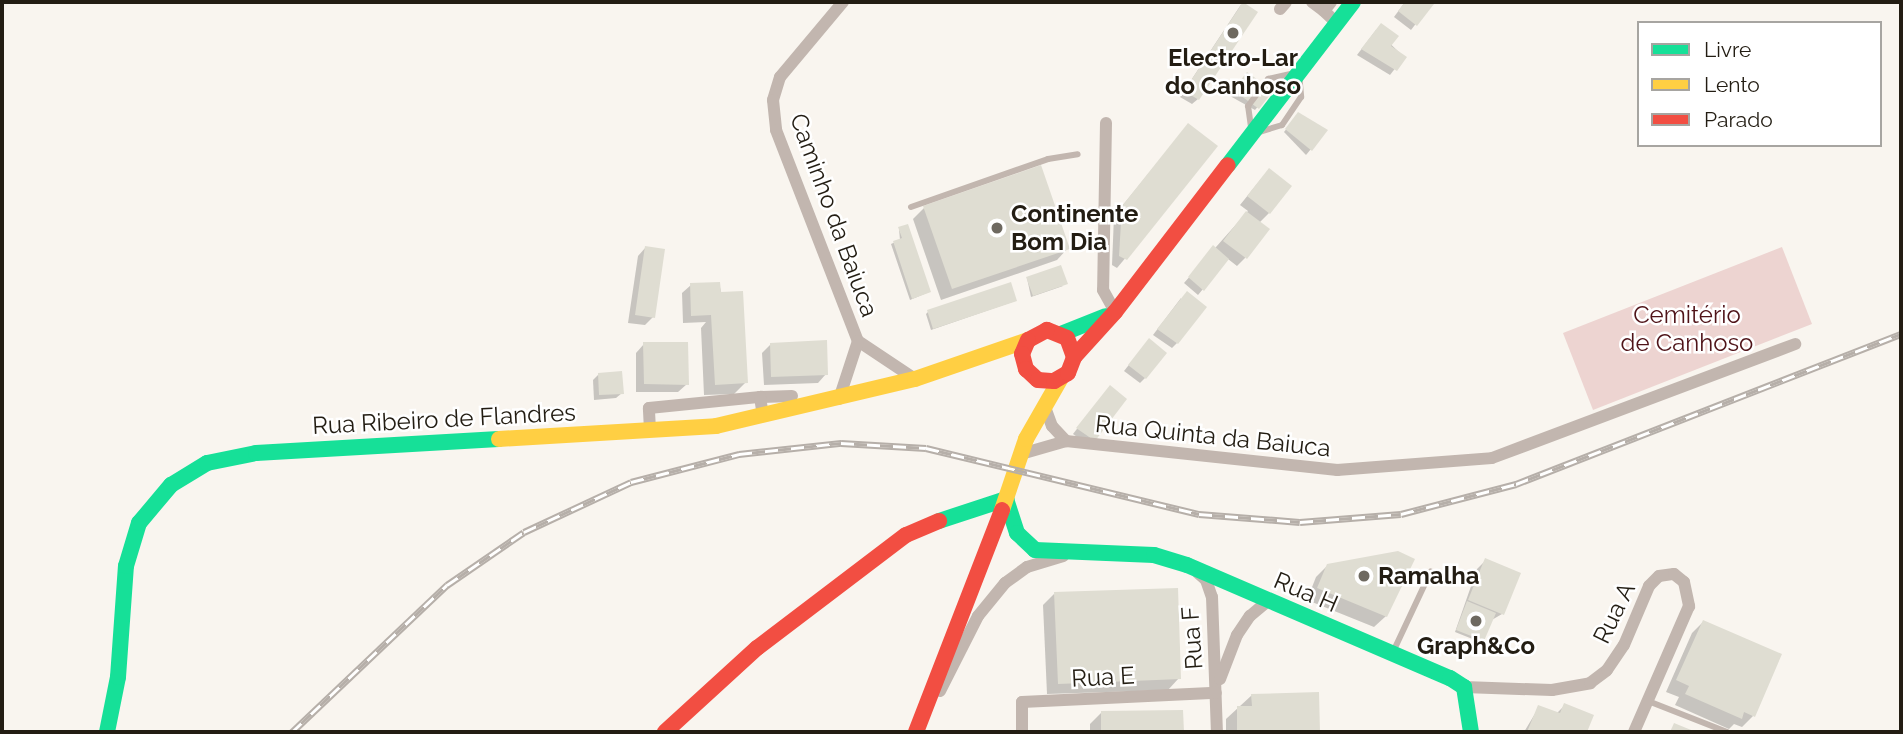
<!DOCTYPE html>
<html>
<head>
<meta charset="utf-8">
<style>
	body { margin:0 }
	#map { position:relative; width:1903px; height:734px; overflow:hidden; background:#f9f5ef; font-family:Raleway,sans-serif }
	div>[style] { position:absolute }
	.green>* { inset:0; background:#edd4d1 }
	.shadow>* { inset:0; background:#0003 }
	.building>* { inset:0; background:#dfddd2 }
	.lane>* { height:6px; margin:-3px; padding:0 3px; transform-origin:3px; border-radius:3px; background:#c2b6af }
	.street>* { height:12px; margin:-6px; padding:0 6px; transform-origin:6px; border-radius:6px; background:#c2b6af }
	.fast>* { height:16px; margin:-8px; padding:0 8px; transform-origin:8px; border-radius:8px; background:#16e098 }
	.slow>* { height:16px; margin:-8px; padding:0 8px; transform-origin:8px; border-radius:8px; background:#ffcf43 }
	.jam>* { height:16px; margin:-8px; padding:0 8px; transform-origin:8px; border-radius:8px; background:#f24e42 }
	.rail>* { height:7px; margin-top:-3.5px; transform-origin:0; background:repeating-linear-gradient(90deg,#fff 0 13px,#b6afa9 0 26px); box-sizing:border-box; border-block:2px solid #b6afa9 }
	.dots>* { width:19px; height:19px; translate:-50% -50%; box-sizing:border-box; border:4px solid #fff; border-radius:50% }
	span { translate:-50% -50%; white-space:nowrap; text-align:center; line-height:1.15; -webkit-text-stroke:5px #fff; paint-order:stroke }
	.poi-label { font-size:24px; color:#231d13; font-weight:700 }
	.left { translate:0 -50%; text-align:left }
	.street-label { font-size:24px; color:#231d13 }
	.park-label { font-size:24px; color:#4f1318 }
	.frame { position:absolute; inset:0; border:4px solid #231d13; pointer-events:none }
	.legend { position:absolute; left:1637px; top:21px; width:245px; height:126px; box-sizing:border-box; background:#fff; border:2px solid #a7a5a1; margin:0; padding:9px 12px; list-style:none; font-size:21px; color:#231d13 }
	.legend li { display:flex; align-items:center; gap:14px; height:35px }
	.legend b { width:35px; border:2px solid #a7a5a1 }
</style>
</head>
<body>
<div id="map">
	<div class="green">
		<i style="clip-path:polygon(1782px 247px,1812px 324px,1593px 410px,1563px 333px)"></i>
	</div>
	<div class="shadow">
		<i style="clip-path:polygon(1405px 2px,1431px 4px,1411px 30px,1394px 17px)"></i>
		<i style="clip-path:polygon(1242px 3px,1198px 99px,1192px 104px,1180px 97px)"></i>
		<i style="clip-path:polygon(1376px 30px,1404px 57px,1390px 75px,1357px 55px)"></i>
		<i style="clip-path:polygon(1242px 80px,1270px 92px,1255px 110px,1230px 96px)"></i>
		<i style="clip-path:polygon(1298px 114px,1311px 149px,1306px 155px,1284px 132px)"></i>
		<i style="clip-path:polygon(1188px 125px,1164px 212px,1117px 268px,1112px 265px,1114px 216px)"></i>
		<i style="clip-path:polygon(1261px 179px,1269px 213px,1259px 223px,1245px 258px,1237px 266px,1228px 259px,1198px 295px,1184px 283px,1248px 211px,1240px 205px)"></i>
		<i style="clip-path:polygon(924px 208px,1068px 248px,1057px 260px,941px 300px,913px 219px)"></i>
		<i style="clip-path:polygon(899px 229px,929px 292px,910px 300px,891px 244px,900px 240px)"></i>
		<i style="clip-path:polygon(646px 247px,653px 317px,645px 325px,628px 323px,638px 256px)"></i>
		<i style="clip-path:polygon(1027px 278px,1063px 286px,1031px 297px)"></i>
		<i style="clip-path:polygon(719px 284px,746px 382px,734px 394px,704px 395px,701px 328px,706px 322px,683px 323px,682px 293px,691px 285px)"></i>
		<i style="clip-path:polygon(1181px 298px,1177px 343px,1172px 348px,1153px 335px)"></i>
		<i style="clip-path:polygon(1015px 301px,931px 330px,926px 314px,928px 312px)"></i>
		<i style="clip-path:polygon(644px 344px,687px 384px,678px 392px,636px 392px,636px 353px)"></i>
		<i style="clip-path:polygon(771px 344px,826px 374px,818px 383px,764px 385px,762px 353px)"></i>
		<i style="clip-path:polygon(1144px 346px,1145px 378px,1140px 383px,1124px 371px)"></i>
		<i style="clip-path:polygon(599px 374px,622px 393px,616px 398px,594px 400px,593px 380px)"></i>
		<i style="clip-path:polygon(1105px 393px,1088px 445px,1073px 434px)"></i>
		<i style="clip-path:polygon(1486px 560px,1502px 614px,1490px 621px,1480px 642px,1455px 632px,1477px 569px)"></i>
		<i style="clip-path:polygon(1328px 565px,1386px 616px,1374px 627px,1307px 600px,1316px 577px)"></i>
		<i style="clip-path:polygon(1054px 594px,1179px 678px,1168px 690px,1047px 694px,1043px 605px)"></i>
		<i style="clip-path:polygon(1703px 622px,1753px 716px,1742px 727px,1734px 724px,1729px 729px,1675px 705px,1679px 697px,1666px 692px,1692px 633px)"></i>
		<i style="clip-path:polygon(1318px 694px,1319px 732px,1226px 732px,1226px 719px,1252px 695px)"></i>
		<i style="clip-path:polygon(1565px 705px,1591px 716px,1585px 732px,1524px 732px,1539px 707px,1556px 714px)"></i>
		<i style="clip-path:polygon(1182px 712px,1182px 732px,1090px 732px,1090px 724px,1101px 713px)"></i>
	</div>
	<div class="building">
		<i style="clip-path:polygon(1243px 2px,1258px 12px,1199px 100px,1184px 91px)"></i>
		<i style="clip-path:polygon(1405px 2px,1431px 2px,1434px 4px,1417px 26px,1398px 11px)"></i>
		<i style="clip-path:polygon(1381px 23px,1399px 36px,1391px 46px,1407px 57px,1397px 71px,1361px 49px)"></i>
		<i style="clip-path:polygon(1247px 72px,1273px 91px,1259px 109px,1233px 90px)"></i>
		<i style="clip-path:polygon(1298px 112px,1328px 130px,1312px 151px,1285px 129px)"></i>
		<i style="clip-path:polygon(1188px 123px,1218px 146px,1127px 260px,1119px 256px,1122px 206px)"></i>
		<i style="clip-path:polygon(1041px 165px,1070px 249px,952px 289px,923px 206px)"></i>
		<i style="clip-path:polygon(1269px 168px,1292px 186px,1270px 214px,1247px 196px)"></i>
		<i style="clip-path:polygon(1246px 211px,1270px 229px,1247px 259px,1223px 241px)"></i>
		<i style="clip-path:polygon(908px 224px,931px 292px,912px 299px,893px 241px,902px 238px,898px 227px)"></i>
		<i style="clip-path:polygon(1213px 245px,1229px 259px,1204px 291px,1188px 277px)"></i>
		<i style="clip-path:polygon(645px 246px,665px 249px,655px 318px,635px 315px)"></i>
		<i style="clip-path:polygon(1061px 265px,1068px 284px,1033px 296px,1026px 277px)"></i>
		<i style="clip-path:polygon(720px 282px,721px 292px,743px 291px,748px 383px,715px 385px,711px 315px,691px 316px,690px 283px)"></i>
		<i style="clip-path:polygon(1011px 282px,1017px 301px,933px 329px,927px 310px)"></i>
		<i style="clip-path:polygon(1187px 291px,1207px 307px,1178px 344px,1157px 329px)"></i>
		<i style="clip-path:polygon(1149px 338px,1167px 353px,1146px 379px,1128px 365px)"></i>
		<i style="clip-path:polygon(827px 340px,828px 375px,771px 377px,770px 343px)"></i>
		<i style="clip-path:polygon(643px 342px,688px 342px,689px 385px,644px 384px)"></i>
		<i style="clip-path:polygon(622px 371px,624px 394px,599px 395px,598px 373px)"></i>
		<i style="clip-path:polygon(1110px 385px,1127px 399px,1095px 441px,1076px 428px)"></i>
		<i style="clip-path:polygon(1398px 551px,1415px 559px,1387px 617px,1317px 588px,1327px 564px)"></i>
		<i style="clip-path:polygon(1485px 558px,1521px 573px,1504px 615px,1468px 600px)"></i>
		<i style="clip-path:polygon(1178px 588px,1181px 679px,1058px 684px,1054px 592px)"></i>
		<i style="clip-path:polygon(1467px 601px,1496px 613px,1484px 641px,1456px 630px)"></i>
		<i style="clip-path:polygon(1703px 620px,1782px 654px,1755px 717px,1744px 712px,1742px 719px,1685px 694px,1689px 686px,1676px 680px)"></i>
		<i style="clip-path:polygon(1319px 692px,1320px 732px,1237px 732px,1237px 706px,1252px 706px,1251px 694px)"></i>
		<i style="clip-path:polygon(1564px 703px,1594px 715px,1587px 732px,1527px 732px,1538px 705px,1560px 713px)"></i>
		<i style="clip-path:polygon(1183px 710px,1184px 732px,1101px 732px,1101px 711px)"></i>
		<i style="clip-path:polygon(1674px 723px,1696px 732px,1670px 732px)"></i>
	</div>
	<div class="lane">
		<i style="left:1299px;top:72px;width:25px;rotate:85deg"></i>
		<i style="left:1301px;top:97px;width:34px;rotate:124deg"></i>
		<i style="left:1282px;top:125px;width:31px;rotate:163deg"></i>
		<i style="left:1252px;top:134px;width:28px;rotate:-98deg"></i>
		<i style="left:1248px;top:106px;width:34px;rotate:-53deg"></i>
		<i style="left:1268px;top:79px;width:32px;rotate:-13deg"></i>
		<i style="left:911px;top:207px;width:145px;rotate:-19.3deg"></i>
		<i style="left:1048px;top:159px;width:30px;rotate:-9deg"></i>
		<i style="left:1393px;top:652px;width:89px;rotate:-64.9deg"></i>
		<i style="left:1648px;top:701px;width:85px;rotate:21.4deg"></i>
	</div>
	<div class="street">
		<i style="left:843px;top:2px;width:98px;rotate:130deg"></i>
		<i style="left:780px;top:77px;width:24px;rotate:107deg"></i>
		<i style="left:773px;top:100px;width:30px;rotate:84deg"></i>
		<i style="left:776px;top:130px;width:226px;rotate:68.8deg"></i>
		<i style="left:858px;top:341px;width:69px;rotate:33.7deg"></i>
		<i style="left:1312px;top:2px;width:15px;rotate:37deg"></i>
		<i style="left:1331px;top:2px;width:11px;rotate:128deg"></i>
		<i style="left:1324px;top:11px;width:18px;rotate:43deg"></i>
		<i style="left:1280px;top:9px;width:9px;rotate:-49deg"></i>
		<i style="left:1106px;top:123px;width:167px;rotate:91deg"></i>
		<i style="left:1103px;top:290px;width:25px;rotate:61deg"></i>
		<i style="left:760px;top:397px;width:32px;rotate:-2deg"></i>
		<i style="left:839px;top:399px;width:61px;rotate:-71.9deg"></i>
		<i style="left:1045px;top:407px;width:20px;rotate:70deg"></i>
		<i style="left:1052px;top:426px;width:21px;rotate:47deg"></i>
		<i style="left:650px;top:430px;width:22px;rotate:-93deg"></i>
		<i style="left:649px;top:408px;width:112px;rotate:-5.7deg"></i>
		<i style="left:760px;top:397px;width:19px;rotate:81deg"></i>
		<i style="left:1021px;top:454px;width:47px;rotate:-16.1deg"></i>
		<i style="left:1066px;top:441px;width:273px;rotate:6.1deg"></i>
		<i style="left:1337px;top:470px;width:155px;rotate:-4.4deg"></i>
		<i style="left:1492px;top:458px;width:324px;rotate:-20.6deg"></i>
		<i style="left:1198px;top:573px;width:11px;rotate:41deg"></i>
		<i style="left:1206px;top:580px;width:18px;rotate:71deg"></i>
		<i style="left:1212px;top:597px;width:135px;rotate:87.9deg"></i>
		<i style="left:1220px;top:679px;width:47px;rotate:-68.9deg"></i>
		<i style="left:1237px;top:635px;width:23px;rotate:-56deg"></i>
		<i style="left:1250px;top:616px;width:23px;rotate:-40deg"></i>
		<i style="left:1464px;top:687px;width:88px;rotate:2deg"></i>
		<i style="left:1552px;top:690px;width:39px;rotate:-10deg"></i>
		<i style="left:1590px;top:683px;width:21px;rotate:-37deg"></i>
		<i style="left:1607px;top:670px;width:30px;rotate:-56deg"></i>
		<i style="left:1624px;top:645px;width:64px;rotate:-67deg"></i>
		<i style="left:1649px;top:586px;width:14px;rotate:-45deg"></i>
		<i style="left:1659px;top:576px;width:15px;rotate:-8deg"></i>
		<i style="left:1674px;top:574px;width:13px;rotate:39deg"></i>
		<i style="left:1684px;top:582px;width:25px;rotate:78deg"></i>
		<i style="left:1689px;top:606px;width:137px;rotate:113.6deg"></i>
		<i style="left:940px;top:691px;width:84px;rotate:-63.1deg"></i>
		<i style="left:978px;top:616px;width:43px;rotate:-50.7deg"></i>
		<i style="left:1005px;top:583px;width:27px;rotate:-36deg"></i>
		<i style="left:1027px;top:567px;width:38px;rotate:-17deg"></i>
		<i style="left:1022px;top:732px;width:30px;rotate:-90deg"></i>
		<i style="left:1022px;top:702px;width:194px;rotate:-2.7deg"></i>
	</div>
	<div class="fast">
		<i style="left:1228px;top:165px;width:205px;rotate:-52.5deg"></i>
		<i style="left:1061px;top:334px;width:48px;rotate:-21.8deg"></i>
		<i style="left:939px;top:521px;width:71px;rotate:-18.2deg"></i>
		<i style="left:1006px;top:499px;width:36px;rotate:72deg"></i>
		<i style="left:1017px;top:533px;width:25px;rotate:43deg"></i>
		<i style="left:1035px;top:550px;width:119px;rotate:2.4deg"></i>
		<i style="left:1154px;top:555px;width:34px;rotate:17deg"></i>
		<i style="left:1187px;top:565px;width:286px;rotate:23.3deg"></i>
		<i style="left:1450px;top:678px;width:17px;rotate:33deg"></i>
		<i style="left:1464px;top:687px;width:46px;rotate:81.2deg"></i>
		<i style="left:107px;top:732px;width:56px;rotate:-78.7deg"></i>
		<i style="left:118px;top:677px;width:111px;rotate:-85.9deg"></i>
		<i style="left:126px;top:566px;width:45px;rotate:-73.2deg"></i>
		<i style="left:139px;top:523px;width:50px;rotate:-49.9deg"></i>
		<i style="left:171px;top:485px;width:42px;rotate:-31.4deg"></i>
		<i style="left:207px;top:463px;width:50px;rotate:-11.5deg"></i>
		<i style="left:256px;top:453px;width:243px;rotate:-3.3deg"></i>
	</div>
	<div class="slow">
		<i style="left:499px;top:439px;width:217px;rotate:-3.4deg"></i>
		<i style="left:716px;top:426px;width:204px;rotate:-13.3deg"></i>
		<i style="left:915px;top:379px;width:120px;rotate:-19deg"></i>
		<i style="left:1002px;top:510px;width:75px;rotate:-71.3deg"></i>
		<i style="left:1026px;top:439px;width:70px;rotate:-60.2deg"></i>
	</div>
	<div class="jam">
		<i style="left:1074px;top:357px;width:20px;rotate:-110deg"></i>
		<i style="left:1067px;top:338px;width:22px;rotate:-158deg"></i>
		<i style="left:1047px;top:330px;width:21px;rotate:152deg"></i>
		<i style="left:1028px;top:340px;width:15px;rotate:113deg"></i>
		<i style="left:1022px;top:354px;width:16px;rotate:75deg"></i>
		<i style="left:1026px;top:369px;width:16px;rotate:43deg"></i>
		<i style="left:1038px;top:380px;width:16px;rotate:4deg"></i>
		<i style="left:1054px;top:381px;width:16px;rotate:-30deg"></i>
		<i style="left:1068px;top:373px;width:17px;rotate:-69deg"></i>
		<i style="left:1074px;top:357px;width:61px;rotate:-47.7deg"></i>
		<i style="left:1115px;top:312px;width:185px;rotate:-52.5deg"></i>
		<i style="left:665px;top:732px;width:125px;rotate:-42.4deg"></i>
		<i style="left:757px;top:648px;width:187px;rotate:-37.2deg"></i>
		<i style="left:906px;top:535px;width:36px;rotate:-23deg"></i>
		<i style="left:916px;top:732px;width:238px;rotate:-68.8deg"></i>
	</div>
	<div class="rail">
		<i style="left:292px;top:732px;width:214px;rotate:-43.5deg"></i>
		<i style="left:447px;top:585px;width:93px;rotate:-34.5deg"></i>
		<i style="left:524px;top:532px;width:118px;rotate:-25deg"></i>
		<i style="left:631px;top:482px;width:112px;rotate:-14.5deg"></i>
		<i style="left:739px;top:454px;width:103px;rotate:-6.2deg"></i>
		<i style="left:841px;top:443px;width:85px;rotate:3.4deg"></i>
		<i style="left:926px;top:448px;width:281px;rotate:13.6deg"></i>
		<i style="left:1199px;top:514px;width:101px;rotate:4.5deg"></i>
		<i style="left:1300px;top:522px;width:101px;rotate:-4.5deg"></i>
		<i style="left:1401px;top:514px;width:119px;rotate:-14.6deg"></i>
		<i style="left:1516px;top:484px;width:413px;rotate:-21.3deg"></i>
	</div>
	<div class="dots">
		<i style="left:1233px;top:33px;background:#6e6960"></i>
		<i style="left:997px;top:228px;background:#6e6960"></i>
		<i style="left:1364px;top:576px;background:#6e6960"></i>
		<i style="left:1476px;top:621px;background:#6e6960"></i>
	</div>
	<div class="poi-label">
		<span style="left:1233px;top:72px">Electro-Lar<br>do Canhoso</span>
		<span class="left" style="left:1011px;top:228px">Continente<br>Bom Dia</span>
		<span class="left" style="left:1378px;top:576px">Ramalha</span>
		<span style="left:1476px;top:646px">Graph&amp;Co</span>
	</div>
	<div class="street-label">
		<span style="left:834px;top:215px;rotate:70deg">Caminho da Baiuca</span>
		<span style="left:444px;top:419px;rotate:-3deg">Rua Ribeiro de Flandres</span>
		<span style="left:1213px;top:436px;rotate:6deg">Rua Quinta da Baiuca</span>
		<span style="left:1306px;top:592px;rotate:23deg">Rua H</span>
		<span style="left:1614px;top:613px;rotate:-64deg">Rua A</span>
		<span style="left:1192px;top:638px;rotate:-94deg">Rua F</span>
		<span style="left:1103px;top:677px;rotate:-3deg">Rua E</span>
	</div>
	<div class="park-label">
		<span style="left:1687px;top:329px">Cemitério<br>de Canhoso</span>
	</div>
	<div class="frame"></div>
	<ul class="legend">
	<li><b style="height:9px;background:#16e098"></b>Livre</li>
	<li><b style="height:9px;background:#ffcf43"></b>Lento</li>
	<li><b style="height:9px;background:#f24e42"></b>Parado</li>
	</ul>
</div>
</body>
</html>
